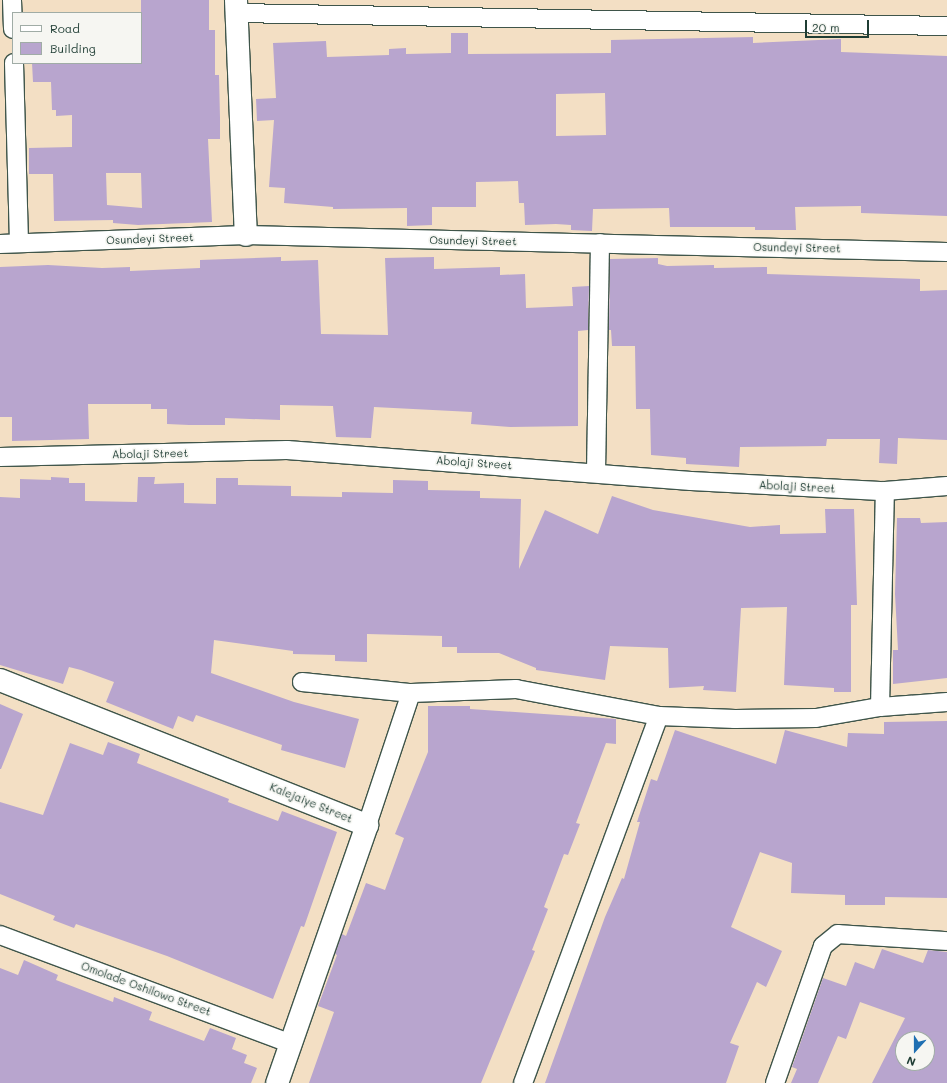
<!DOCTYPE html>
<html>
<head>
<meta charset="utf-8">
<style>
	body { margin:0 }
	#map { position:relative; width:947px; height:1083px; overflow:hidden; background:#f3dfc4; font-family:Mali,sans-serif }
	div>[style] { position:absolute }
	.building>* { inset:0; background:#b8a5ce }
	.roads { filter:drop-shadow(1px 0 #3f554a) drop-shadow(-1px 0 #3f554a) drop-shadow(0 1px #3f554a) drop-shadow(0 -1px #3f554a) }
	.minor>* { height:18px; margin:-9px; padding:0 9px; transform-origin:9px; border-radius:9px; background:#fff }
	.tertiary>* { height:22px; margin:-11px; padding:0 11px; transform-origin:11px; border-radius:11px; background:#fff }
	span { translate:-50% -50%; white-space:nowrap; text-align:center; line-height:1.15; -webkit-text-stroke:3.5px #f6f6f2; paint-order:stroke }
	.street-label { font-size:11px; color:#1f3d34 }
	.legend { position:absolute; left:12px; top:12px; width:130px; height:52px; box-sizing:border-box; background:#f6f6f2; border:1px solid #a0aca6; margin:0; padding:5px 7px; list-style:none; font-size:12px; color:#1f3d34 }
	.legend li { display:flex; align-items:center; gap:8px; height:20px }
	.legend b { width:20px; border:1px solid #a0aca6 }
	.north { position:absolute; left:895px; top:1031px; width:40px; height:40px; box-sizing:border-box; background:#f6f6f2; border:1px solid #a0aca6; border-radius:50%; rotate:201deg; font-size:11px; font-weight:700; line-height:16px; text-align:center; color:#1f3d34 }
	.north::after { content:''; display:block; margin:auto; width:14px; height:18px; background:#1f6fb2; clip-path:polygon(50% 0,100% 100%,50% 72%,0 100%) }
	.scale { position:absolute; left:805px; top:20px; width:64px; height:18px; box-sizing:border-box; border:2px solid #1f3d34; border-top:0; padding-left:5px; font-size:12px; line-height:14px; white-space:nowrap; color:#1f3d34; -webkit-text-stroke:3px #f6f6f2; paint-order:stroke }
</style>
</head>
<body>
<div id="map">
	<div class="building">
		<i style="clip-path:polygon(evenodd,141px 0,209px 0,209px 30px,215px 30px,215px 75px,219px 75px,220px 118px,220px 139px,208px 139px,212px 222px,138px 225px,113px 223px,113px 220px,54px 221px,53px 174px,29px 174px,29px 148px,72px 147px,72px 115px,56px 116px,56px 110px,52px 110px,51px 82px,33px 82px,32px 63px,141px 63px,141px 0,106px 173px,141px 173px,142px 208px,107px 205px,106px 173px)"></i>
		<i style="clip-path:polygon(evenodd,451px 33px,468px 33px,468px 54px,611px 53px,611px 40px,753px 37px,753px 43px,841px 39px,841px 52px,947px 56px,947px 216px,861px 213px,861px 206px,795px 207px,796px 230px,755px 230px,755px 227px,670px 227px,669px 208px,593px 209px,592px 231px,571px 230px,571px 225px,556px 224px,525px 225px,524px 203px,519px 203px,518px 181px,476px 182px,476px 207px,432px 207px,432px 225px,407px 226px,407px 208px,333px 209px,333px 207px,284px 203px,285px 188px,269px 187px,274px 120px,257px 121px,256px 99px,276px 98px,273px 43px,326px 41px,327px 57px,389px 55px,389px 49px,406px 48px,406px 54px,451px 53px,451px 33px,605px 93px,606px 135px,556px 136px,556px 94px,605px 93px)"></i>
		<i style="clip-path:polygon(281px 257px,281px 261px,318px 260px,321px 334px,388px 335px,385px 258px,434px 257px,434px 269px,500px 267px,500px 275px,525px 274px,526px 308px,573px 306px,572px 287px,589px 286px,588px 330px,578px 331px,578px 426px,510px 427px,471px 424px,472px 412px,374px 407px,371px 438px,336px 437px,333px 406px,280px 405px,280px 420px,225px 418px,225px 425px,189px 425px,167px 424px,167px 409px,151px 409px,151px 404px,88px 404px,89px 439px,12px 441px,12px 417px,0 417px,0 267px,48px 265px,102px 268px,130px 267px,130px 271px,200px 268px,200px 260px)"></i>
		<i style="clip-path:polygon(658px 258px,658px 264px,667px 266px,714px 265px,714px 268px,767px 267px,767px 274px,920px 279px,920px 291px,947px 290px,947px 440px,898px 438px,897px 464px,879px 463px,880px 439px,827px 439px,826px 446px,740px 447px,739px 467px,686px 464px,686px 458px,651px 455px,650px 409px,636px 409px,635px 346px,612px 346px,611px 330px,609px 330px,610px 259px)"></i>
		<i style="clip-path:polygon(51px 477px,69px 478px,69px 483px,85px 483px,85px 501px,137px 502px,138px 477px,155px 477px,154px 484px,184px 483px,184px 503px,216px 504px,216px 478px,238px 478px,238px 485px,291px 486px,291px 496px,342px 497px,342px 492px,393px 493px,393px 480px,428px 481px,428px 490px,480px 491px,480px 498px,521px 499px,519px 569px,545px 510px,598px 534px,612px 496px,653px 510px,750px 527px,780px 525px,780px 534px,826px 533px,825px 509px,854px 509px,857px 605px,851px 605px,851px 692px,834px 692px,834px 688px,784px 685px,787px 607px,741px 608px,736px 692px,703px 690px,704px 686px,669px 688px,668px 648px,610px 646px,605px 680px,536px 670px,536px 668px,499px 653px,457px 653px,457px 647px,442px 647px,442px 636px,367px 634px,367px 662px,335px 661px,335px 655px,293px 654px,293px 651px,214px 640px,211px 673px,294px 702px,359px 719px,345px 768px,281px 750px,282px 745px,196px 715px,193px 722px,178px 716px,173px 729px,106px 702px,114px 682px,81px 670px,69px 667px,63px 684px,0 665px,0 497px,20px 498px,20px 479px,51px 480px)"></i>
		<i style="clip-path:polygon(897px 518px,920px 518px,921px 523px,947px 522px,947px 678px,893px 684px,893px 650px,898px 650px,895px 594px)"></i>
		<i style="clip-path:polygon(0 704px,23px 714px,1px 769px,0 769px)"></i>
		<i style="clip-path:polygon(428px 706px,470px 706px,470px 709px,616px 719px,616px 744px,606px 743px,576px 823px,580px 824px,568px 855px,564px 854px,544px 907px,548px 909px,532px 950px,535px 951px,481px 1083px,309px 1083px,334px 1012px,318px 1006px,337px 955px,335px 954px,342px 934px,346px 936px,366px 883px,385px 890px,404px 838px,395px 834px,428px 752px)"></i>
		<i style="clip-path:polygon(947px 721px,947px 898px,885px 897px,885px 905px,845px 905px,845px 895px,791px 893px,792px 863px,760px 852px,731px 927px,782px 951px,766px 987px,757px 982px,730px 1043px,739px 1046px,726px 1083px,545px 1083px,605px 917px,622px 878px,624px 879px,640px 822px,637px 822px,651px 779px,657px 781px,675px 730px,776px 764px,785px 730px,847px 747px,848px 733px,884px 734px,884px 722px)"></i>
		<i style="clip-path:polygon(108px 742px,140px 754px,137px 763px,229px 799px,228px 802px,278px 821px,282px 811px,337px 832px,304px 927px,301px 926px,273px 999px,167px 956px,76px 924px,74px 928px,53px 920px,55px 916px,0 894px,0 802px,43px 815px,70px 743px,103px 755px)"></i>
		<i style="clip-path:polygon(evenodd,882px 949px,923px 963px,928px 950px,947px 952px,947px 1083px,872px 1083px,905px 1018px,860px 1002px,846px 1039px,838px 1036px,818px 1083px,791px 1083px,797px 1069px,792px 1067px,823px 978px,846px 986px,855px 962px,874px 969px,882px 949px,903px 1039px,927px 1039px,927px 1063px,903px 1063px,903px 1039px)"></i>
		<i style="clip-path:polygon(24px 960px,58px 975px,56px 980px,113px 1002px,114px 997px,152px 1012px,149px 1020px,204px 1041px,210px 1028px,236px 1038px,232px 1049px,247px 1055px,244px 1063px,257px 1068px,251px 1083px,0 1083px,0 968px,18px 975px)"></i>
	</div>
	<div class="roads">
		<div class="minor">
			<i style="left:12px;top:0;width:29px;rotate:88deg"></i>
			<i style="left:236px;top:13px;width:711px;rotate:1.05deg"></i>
			<i style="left:14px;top:63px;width:180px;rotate:88.4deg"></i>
			<i style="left:0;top:244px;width:246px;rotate:-2.1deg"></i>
			<i style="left:246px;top:235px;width:701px;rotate:1.39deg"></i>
			<i style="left:0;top:457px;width:287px;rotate:-1.4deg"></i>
			<i style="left:287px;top:450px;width:405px;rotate:4.4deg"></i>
			<i style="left:691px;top:481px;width:194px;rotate:3deg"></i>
			<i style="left:885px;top:491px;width:62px;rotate:-4.6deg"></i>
			<i style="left:596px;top:472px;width:229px;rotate:-89deg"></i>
			<i style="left:302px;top:682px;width:110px;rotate:5.8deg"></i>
			<i style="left:880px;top:707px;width:216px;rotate:-88.7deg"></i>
			<i style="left:367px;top:825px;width:139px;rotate:-71.6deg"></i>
			<i style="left:411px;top:693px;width:105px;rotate:-2.2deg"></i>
			<i style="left:516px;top:689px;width:146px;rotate:10.7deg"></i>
			<i style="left:659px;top:716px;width:76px;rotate:2.3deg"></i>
			<i style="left:735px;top:719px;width:81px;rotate:-0.7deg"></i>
			<i style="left:816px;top:718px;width:65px;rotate:-9.8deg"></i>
			<i style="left:880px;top:707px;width:67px;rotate:-4.3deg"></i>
			<i style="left:0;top:935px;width:312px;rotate:20.5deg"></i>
			<i style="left:523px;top:1083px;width:391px;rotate:-69.7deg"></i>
			<i style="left:775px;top:1083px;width:145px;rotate:-70.7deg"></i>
			<i style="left:823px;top:946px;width:19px;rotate:-39deg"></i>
			<i style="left:838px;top:934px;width:109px;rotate:3.7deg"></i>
		</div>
		<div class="tertiary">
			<i style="left:236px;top:0;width:235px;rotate:87.6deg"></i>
			<i style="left:0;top:680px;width:395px;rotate:21.6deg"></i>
			<i style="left:367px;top:825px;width:273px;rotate:109.2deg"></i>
		</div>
	</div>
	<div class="street-label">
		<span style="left:150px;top:239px;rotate:-2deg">Osundeyi Street</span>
		<span style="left:473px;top:241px;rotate:1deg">Osundeyi Street</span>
		<span style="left:797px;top:248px;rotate:1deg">Osundeyi Street</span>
		<span style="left:150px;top:454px;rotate:-1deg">Abolaji Street</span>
		<span style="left:474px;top:463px;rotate:4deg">Abolaji Street</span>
		<span style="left:797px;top:487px;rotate:3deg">Abolaji Street</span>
		<span style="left:311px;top:803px;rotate:22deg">Kalejaiye Street</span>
		<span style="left:146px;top:989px;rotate:20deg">Omolade Oshilowo Street</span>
	</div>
	<ul class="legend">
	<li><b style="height:5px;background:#fff"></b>Road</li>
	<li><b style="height:11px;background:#b8a5ce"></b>Building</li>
	</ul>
	<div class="north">N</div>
	<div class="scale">20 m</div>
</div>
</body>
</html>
